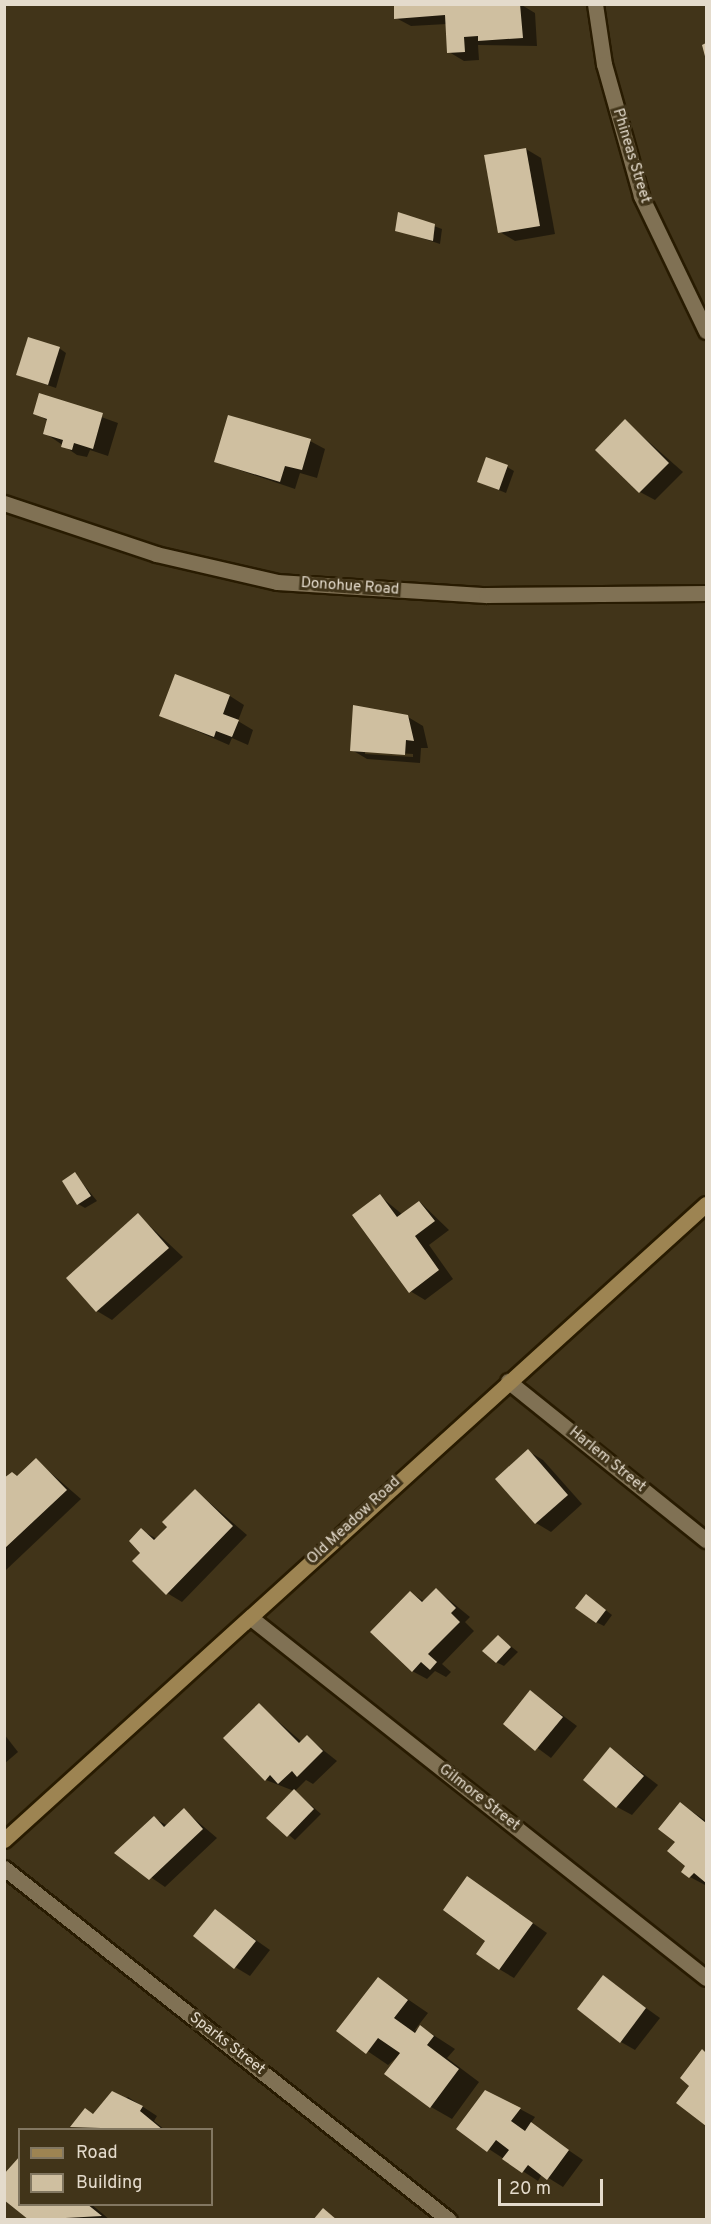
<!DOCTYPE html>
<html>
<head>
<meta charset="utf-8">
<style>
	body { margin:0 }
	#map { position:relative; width:711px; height:2224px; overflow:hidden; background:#413419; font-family:Overpass,sans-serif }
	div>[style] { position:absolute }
	.shadow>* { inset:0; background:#0007 }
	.building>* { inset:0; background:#cfbfa0 }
	.roads { filter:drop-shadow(2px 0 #281b01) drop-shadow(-2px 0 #281b01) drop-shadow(0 2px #281b01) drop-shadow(0 -2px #281b01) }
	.street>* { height:15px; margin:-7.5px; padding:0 7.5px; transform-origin:7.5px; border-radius:7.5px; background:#807154 }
	.secondary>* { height:15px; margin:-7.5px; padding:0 7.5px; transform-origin:7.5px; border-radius:7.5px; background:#9d8452 }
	span { translate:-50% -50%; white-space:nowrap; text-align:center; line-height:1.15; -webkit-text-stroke:6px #413419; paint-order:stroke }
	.street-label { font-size:15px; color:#e4dbcc }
	.frame { position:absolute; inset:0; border:6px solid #e4dbcc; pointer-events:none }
	.legend { position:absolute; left:18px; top:2128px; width:195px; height:78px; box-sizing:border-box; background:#413419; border:2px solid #827761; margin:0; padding:8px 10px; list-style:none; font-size:18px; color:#e4dbcc }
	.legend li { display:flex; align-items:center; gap:12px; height:30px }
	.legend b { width:30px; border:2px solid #827761 }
	.scale { position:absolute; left:498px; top:2179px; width:105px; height:27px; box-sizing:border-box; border:3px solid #e4dbcc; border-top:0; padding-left:8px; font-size:18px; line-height:21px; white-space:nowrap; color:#e4dbcc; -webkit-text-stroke:4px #413419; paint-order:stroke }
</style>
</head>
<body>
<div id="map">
	<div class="shadow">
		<i style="clip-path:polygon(520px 4px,535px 13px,537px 46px,478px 45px,479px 60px,464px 61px,449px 52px,447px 24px,411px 26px,396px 18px)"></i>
		<i style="clip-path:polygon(526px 149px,541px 158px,555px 234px,515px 241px,500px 232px)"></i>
		<i style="clip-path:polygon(399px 213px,442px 229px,440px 244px,397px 230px)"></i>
		<i style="clip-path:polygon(59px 348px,66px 353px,56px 388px,18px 375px)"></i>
		<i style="clip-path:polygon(40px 395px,118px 423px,108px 456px,90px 450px,87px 457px,77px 455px,45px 433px,48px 421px,35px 413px)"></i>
		<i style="clip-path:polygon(625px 421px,683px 472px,655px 500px,640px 492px)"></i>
		<i style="clip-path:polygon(310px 441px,325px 449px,317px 478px,300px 473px,295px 489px,216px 462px)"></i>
		<i style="clip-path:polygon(507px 467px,514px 471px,506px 493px,479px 482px)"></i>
		<i style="clip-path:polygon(230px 696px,244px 705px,238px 721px,253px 730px,248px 745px,232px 738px,229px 745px,160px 715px)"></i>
		<i style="clip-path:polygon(evenodd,408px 717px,423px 726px,428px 748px,421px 748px,420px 763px,367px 759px,352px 750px,408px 717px,365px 751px,413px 754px,413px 757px,365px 754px,365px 751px)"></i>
		<i style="clip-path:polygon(75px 1174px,97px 1201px,85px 1208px,78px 1204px)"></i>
		<i style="clip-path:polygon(380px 1196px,403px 1215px,420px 1202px,449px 1230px,429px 1245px,453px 1279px,425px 1300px,410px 1291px)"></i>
		<i style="clip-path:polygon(138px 1215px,183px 1257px,112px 1320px,97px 1311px)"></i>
		<i style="clip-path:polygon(528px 1451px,543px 1460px,582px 1504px,551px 1532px,536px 1523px)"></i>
		<i style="clip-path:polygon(36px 1460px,81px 1499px,6px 1570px,4px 1490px)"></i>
		<i style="clip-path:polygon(195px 1490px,247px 1535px,182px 1602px,167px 1593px,142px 1553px,141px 1530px,157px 1539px)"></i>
		<i style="clip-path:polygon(437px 1590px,470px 1617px,465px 1622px,474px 1631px,442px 1664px,451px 1672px,446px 1677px,435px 1671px,427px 1679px,412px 1671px,411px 1593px,425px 1602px)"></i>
		<i style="clip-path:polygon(594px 1601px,612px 1615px,604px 1626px,596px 1622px)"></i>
		<i style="clip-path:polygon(498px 1636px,518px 1652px,504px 1666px,496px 1662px)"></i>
		<i style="clip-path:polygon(531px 1692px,577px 1726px,551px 1758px,505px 1724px)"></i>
		<i style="clip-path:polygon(259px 1705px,302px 1742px,307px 1737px,337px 1761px,313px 1784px,306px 1780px,295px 1791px,321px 1814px,295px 1840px,268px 1818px,294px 1791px,266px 1780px)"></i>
		<i style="clip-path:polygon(4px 1734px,18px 1752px,4px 1764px)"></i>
		<i style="clip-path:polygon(611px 1749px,658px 1785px,632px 1815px,617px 1807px)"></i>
		<i style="clip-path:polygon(681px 1804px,706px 1821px,705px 1885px,690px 1877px,677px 1842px)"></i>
		<i style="clip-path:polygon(184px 1810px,217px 1838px,165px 1887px,116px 1853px,154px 1818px,168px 1826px)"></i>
		<i style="clip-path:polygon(468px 1878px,547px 1933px,514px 1978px,499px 1969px)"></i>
		<i style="clip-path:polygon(215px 1911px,270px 1950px,250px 1976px,235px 1967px)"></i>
		<i style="clip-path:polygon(603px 1977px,660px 2018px,635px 2050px,621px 2042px)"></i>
		<i style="clip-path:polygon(378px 1979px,428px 2013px,414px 2031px,421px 2027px,455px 2049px,447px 2058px,479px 2082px,452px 2119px,431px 2107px,402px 2053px,388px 2065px,338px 2031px)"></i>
		<i style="clip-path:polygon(702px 2051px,706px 2054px,706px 2124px,678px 2103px,691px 2085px)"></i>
		<i style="clip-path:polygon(128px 2097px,157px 2116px,154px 2121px,165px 2130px,72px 2127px,85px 2110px,95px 2115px)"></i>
		<i style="clip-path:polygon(520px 2109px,535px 2117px,530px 2124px,583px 2160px,563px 2187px,542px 2174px,538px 2181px,458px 2129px)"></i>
		<i style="clip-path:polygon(20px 2204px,91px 2204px,110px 2220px,31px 2220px)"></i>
	</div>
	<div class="building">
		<i style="clip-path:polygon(394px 4px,520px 4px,523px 38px,478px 41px,478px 36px,464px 37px,465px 52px,447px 53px,445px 15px,394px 19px)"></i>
		<i style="clip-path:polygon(706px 43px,706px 60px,702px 45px)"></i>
		<i style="clip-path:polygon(526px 148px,540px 226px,498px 233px,484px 155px)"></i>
		<i style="clip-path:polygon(398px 212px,435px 224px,433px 241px,395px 231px)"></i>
		<i style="clip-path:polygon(28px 337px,60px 347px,48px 385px,16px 375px)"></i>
		<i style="clip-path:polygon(39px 393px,103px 413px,93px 449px,74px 443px,72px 450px,61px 447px,63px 440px,43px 434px,47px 419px,33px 414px)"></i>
		<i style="clip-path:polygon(228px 415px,311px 439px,302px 470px,285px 466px,280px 482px,214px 462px)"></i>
		<i style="clip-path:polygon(625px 419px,669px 463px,639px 493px,595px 450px)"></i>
		<i style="clip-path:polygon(486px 457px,508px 465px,499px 490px,477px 482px)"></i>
		<i style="clip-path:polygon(175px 674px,230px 695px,223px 714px,239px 720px,232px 737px,216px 731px,214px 737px,159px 716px)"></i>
		<i style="clip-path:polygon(353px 705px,408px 715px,414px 741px,406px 740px,405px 755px,350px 751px)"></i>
		<i style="clip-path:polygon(75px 1172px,91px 1196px,77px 1205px,62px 1181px)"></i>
		<i style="clip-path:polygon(380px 1194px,397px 1217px,419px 1201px,435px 1221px,415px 1236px,439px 1270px,409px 1293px,352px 1215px)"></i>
		<i style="clip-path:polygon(138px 1213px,169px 1248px,96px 1312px,66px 1278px)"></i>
		<i style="clip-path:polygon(528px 1449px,568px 1495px,535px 1524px,495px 1479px)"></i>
		<i style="clip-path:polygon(36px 1458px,67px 1490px,4px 1549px,4px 1478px,12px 1472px,17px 1476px)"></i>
		<i style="clip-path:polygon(195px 1489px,233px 1526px,166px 1595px,132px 1561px,140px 1553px,129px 1541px,141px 1528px,154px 1540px,167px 1527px,162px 1522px)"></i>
		<i style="clip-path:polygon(436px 1588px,456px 1608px,451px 1613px,460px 1622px,428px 1654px,437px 1662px,430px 1670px,421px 1662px,412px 1672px,370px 1632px,410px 1591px,422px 1602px)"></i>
		<i style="clip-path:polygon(586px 1594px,606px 1610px,596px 1623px,575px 1608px)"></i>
		<i style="clip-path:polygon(498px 1635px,511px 1647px,496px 1663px,482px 1651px)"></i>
		<i style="clip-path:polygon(530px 1690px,563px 1717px,535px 1751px,503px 1724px)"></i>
		<i style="clip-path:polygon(259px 1703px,299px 1743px,307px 1735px,323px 1751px,297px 1777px,292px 1771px,278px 1784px,270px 1775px,265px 1781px,223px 1738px)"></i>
		<i style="clip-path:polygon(610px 1747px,644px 1776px,616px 1808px,583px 1780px)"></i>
		<i style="clip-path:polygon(294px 1789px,314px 1809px,287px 1837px,266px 1818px)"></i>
		<i style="clip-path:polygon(680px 1802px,706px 1823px,706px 1883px,694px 1873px,689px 1878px,681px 1872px,685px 1866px,667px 1851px,675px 1842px,658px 1829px)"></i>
		<i style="clip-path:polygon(184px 1808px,203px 1829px,149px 1880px,114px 1853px,154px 1816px,164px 1827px)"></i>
		<i style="clip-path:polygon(467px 1876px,533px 1923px,499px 1970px,476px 1954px,485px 1941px,443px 1910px)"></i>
		<i style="clip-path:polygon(215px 1909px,256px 1941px,234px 1969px,193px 1936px)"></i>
		<i style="clip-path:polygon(603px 1975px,646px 2008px,620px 2043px,577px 2009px)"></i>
		<i style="clip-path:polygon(378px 1977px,408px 2000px,394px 2018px,415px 2033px,420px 2025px,434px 2036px,427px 2045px,459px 2069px,430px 2108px,384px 2074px,400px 2053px,378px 2038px,366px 2054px,336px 2031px)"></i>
		<i style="clip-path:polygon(702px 2049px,706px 2053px,706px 2126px,676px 2103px,689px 2086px,680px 2078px)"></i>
		<i style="clip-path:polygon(485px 2090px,521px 2108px,511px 2121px,525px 2131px,531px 2122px,569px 2150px,547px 2180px,528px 2165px,522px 2173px,502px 2159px,509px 2150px,496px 2140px,487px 2152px,456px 2129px)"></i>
		<i style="clip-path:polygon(112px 2091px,143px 2106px,140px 2111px,163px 2130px,70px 2127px,85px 2108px,93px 2114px)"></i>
		<i style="clip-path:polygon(20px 2156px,20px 2204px,87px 2204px,102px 2216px,29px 2220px,4px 2200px,4px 2174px)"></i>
		<i style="clip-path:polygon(323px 2208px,337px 2220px,313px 2220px)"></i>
	</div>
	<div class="roads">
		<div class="street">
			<i style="left:595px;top:4px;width:61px;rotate:81.5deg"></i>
			<i style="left:604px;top:64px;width:137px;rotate:74.3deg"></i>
			<i style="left:641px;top:196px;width:150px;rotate:64.3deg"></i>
			<i style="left:4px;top:503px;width:160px;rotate:18.5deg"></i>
			<i style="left:156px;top:554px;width:124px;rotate:13deg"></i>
			<i style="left:277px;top:582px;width:209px;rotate:3.6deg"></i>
			<i style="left:486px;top:595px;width:220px;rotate:-0.5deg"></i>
			<i style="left:508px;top:1381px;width:254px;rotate:38.8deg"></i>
			<i style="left:251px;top:1618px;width:580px;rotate:38.35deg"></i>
			<i style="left:4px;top:1868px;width:567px;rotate:38.34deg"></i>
		</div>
		<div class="secondary">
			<i style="left:4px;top:1840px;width:947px;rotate:-42.18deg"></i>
		</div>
	</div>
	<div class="street-label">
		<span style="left:631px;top:156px;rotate:73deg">Phineas Street</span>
		<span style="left:350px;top:587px;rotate:4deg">Donohue Road</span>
		<span style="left:607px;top:1460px;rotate:39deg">Harlem Street</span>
		<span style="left:354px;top:1521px;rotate:-43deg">Old Meadow Road</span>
		<span style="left:479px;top:1798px;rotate:38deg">Gilmore Street</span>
		<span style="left:227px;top:2044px;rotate:38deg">Sparks Street</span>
	</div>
	<div class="frame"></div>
	<ul class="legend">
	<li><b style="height:8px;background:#9d8452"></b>Road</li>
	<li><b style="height:16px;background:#cfbfa0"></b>Building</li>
	</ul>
	<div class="scale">20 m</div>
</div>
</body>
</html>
